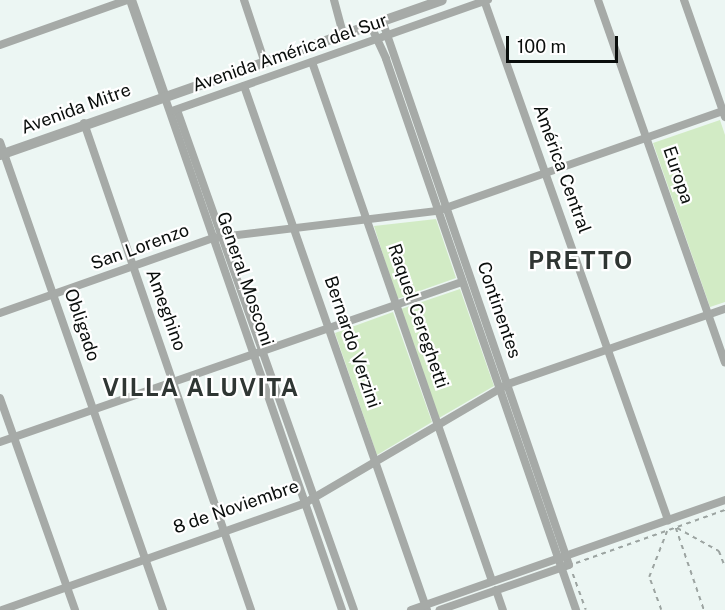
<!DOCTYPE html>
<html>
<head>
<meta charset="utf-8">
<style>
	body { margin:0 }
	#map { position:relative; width:725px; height:610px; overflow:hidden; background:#ecf6f3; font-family:"Public Sans",sans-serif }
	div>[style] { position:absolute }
	.green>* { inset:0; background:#d2ebc5 }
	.path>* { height:1.5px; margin-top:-0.75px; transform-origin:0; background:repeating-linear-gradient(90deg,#9ca4a1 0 4.5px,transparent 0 9px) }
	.minor>* { height:8px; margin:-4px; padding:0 4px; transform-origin:4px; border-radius:4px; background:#a6aaa7 }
	.tertiary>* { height:10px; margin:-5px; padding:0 5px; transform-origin:5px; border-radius:5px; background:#a6aaa7 }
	span { translate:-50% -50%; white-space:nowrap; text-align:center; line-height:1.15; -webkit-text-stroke:4.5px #fff; paint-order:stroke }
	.street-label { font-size:18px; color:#0a0e0c }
	.district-label { font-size:24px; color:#2f3633; font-weight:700; letter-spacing:1.5px }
	.scale { position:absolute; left:506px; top:36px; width:112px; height:27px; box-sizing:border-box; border:3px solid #0a0e0c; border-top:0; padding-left:8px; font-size:18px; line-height:21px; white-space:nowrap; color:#0a0e0c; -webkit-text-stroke:4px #fff; paint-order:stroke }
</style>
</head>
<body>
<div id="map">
	<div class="green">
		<i style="clip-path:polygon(720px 120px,725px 135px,725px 302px,710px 307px,653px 143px)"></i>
		<i style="clip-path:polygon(436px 219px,456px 278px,397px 299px,374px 226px)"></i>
		<i style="clip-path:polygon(460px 289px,494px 386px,439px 418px,401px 309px)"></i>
		<i style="clip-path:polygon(393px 312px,432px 422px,377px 455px,335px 333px)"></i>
	</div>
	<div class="path">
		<i style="left:676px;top:528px;width:87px;rotate:71.1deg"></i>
		<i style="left:677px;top:528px;width:48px;rotate:28.7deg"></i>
		<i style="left:719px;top:551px;width:17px;rotate:69deg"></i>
		<i style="left:576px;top:563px;width:158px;rotate:-19.6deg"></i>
		<i style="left:573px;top:574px;width:38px;rotate:70deg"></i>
		<i style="left:661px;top:610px;width:35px;rotate:-110deg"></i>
		<i style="left:649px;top:577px;width:49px;rotate:-68.6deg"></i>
	</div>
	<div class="minor">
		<i style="left:244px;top:0;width:63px;rotate:71.6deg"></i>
		<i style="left:334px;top:0;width:34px;rotate:75deg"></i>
		<i style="left:484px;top:0;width:552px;rotate:70.51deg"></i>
		<i style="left:598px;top:0;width:384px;rotate:70.7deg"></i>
		<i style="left:684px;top:0;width:124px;rotate:70.7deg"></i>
		<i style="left:382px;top:20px;width:576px;rotate:71.06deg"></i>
		<i style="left:569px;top:565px;width:137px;rotate:160.8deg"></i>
		<i style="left:370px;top:24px;width:38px;rotate:65deg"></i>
		<i style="left:386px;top:59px;width:583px;rotate:70.97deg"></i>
		<i style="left:0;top:45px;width:135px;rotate:-19.5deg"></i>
		<i style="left:312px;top:62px;width:549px;rotate:70.87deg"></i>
		<i style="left:244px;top:86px;width:555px;rotate:70.75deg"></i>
		<i style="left:164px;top:95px;width:545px;rotate:70.93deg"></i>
		<i style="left:177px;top:110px;width:530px;rotate:70.51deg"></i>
		<i style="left:172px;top:111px;width:335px;rotate:-19.4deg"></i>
		<i style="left:84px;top:123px;width:515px;rotate:71.07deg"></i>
		<i style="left:0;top:142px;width:496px;rotate:70.8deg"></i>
		<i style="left:0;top:313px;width:226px;rotate:-19.4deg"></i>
		<i style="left:213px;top:238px;width:226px;rotate:-6.9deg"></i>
		<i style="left:437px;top:211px;width:305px;rotate:-19.3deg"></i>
		<i style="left:0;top:398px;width:225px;rotate:70.5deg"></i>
		<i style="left:0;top:442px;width:488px;rotate:-19.1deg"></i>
		<i style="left:496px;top:590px;width:21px;rotate:71deg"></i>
		<i style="left:2px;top:610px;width:321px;rotate:-19.4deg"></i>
		<i style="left:305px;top:503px;width:235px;rotate:-30.4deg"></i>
		<i style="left:508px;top:384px;width:230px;rotate:-19.1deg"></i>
		<i style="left:411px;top:610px;width:333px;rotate:-19.3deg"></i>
	</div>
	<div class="tertiary">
		<i style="left:131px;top:0;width:101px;rotate:70.8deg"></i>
		<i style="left:0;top:155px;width:468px;rotate:-19.3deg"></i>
	</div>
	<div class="street-label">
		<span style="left:290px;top:53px;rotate:-19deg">Avenida América del Sur</span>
		<span style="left:76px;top:109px;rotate:-20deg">Avenida Mitre</span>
		<span style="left:562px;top:169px;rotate:70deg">América Central</span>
		<span style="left:678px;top:175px;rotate:71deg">Europa</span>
		<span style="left:140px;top:247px;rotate:-20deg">San Lorenzo</span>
		<span style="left:245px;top:279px;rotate:71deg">General Mosconi</span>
		<span style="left:166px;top:310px;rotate:70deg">Ameghino</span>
		<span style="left:499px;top:310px;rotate:71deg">Continentes</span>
		<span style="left:418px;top:316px;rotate:71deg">Raquel Cereghetti</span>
		<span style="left:82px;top:325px;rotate:71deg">Obligado</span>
		<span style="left:352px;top:342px;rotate:71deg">Bernardo Verzini</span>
		<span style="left:236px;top:507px;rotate:-19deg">8 de Noviembre</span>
	</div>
	<div class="district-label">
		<span style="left:581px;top:261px">PRETTO</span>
		<span style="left:201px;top:388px">VILLA ALUVITA</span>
	</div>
	<div class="scale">100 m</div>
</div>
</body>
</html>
